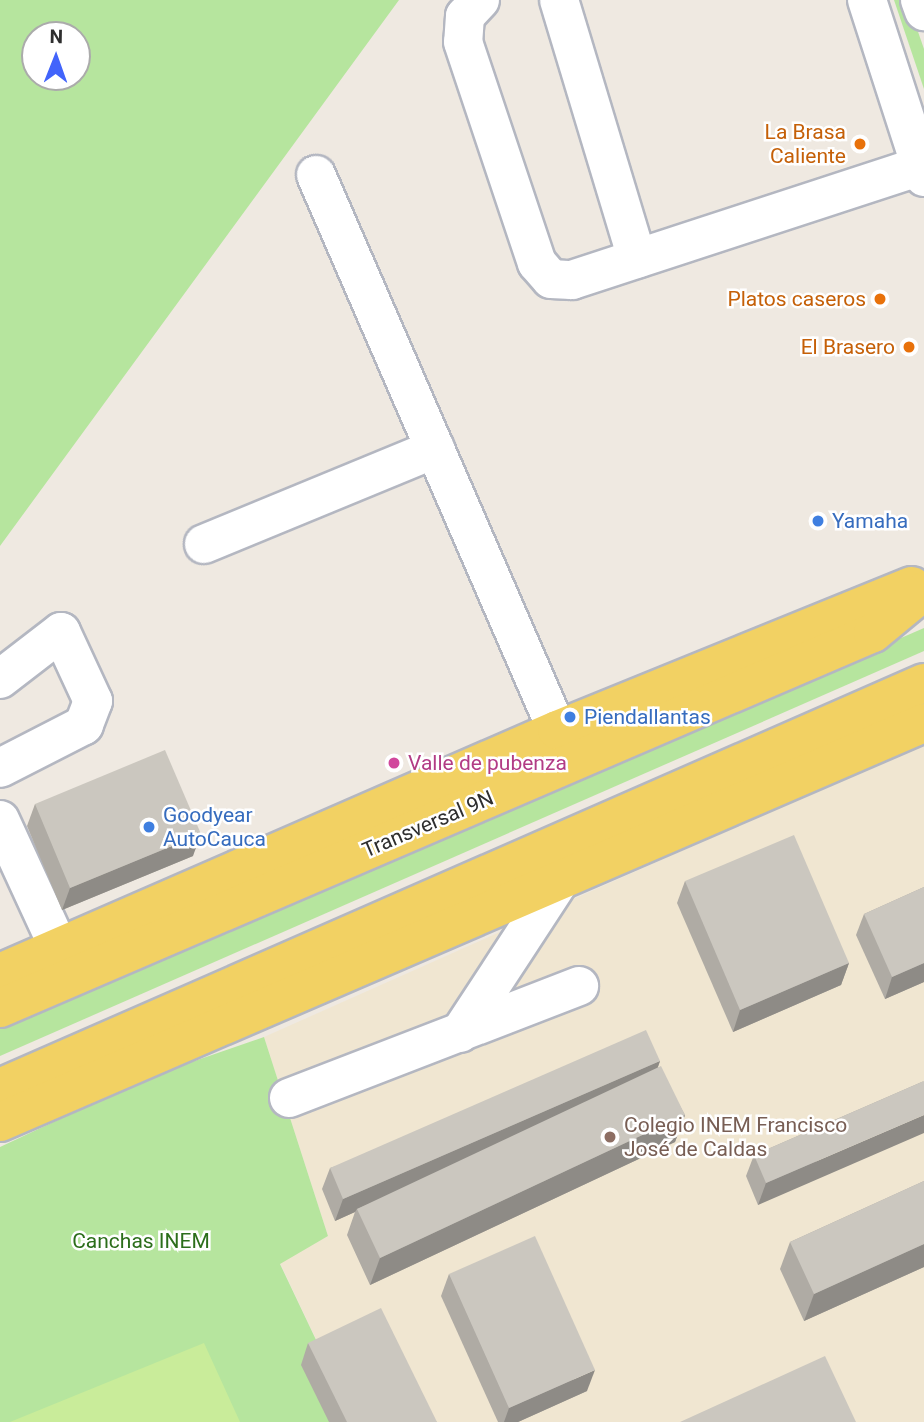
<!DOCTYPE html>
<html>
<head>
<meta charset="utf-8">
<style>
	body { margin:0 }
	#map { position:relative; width:924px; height:1422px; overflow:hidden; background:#efe9e1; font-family:Roboto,sans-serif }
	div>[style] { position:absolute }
	.education>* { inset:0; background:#f0e6d1 }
	.green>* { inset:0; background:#b6e59e }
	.pitch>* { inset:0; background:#c9ec9a }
	.roads { filter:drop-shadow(2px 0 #b4b7c1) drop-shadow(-2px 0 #b4b7c1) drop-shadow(0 2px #b4b7c1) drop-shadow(0 -2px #b4b7c1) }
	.minor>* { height:38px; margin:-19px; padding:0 19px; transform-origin:19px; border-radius:19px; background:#fff }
	.major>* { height:38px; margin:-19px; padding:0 19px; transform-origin:19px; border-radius:19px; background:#f2d163 }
	.wall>* { inset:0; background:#afaba4 }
	.shaded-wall>* { inset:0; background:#8e8b86 }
	.building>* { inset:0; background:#cbc7bf }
	.dots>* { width:19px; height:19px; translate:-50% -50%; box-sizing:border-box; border:4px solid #fff; border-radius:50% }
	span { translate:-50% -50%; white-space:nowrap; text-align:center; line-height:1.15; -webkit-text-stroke:5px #fff; paint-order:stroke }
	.food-label { font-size:21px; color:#c56008 }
	.right { translate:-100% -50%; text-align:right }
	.shop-label { font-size:21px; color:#366cbe }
	.left { translate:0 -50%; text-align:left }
	.hotel-label { font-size:21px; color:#b23c85 }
	.street-label { font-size:21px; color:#2e2e2e }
	.education-label { font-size:21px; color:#785e54 }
	.park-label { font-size:21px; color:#2c6e1b }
	.north { position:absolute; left:21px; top:21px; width:70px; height:70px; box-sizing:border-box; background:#fff; border:2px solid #ababab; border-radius:50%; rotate:1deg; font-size:19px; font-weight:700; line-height:28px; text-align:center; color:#2e2e2e }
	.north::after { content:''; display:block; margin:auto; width:24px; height:32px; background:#4264fb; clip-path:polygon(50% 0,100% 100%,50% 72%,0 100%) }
</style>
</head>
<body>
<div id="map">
	<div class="education">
		<i style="clip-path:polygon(924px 743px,924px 1422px,355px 1422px,280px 1263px,328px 1236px,264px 1037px)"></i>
	</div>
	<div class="green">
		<i style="clip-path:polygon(evenodd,0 0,399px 0,0 546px,0 0,35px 35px,77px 35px,77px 77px,35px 77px,35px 35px)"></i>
		<i style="clip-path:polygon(894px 0,907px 0,924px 49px,924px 89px)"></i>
		<i style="clip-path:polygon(924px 628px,924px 651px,0 1056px,0 1028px)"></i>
		<i style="clip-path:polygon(264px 1037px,328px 1236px,280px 1264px,355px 1422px,0 1422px,0 1147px,154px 1075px)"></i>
	</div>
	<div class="pitch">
		<i style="clip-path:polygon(204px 1343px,240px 1422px,10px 1422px)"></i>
	</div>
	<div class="roads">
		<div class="minor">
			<i style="left:480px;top:0;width:22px;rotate:133deg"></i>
			<i style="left:465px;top:16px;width:26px;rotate:94deg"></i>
			<i style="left:463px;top:42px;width:233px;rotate:71.5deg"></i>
			<i style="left:537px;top:263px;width:21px;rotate:49deg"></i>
			<i style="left:551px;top:279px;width:21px;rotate:3deg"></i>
			<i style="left:572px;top:280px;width:366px;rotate:-18.1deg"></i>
			<i style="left:559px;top:0;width:270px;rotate:73.2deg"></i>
			<i style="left:867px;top:0;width:186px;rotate:72.1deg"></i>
			<i style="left:920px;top:0;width:12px;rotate:70deg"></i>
			<i style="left:316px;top:175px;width:638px;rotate:66.53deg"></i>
			<i style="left:204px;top:544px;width:250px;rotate:-22.4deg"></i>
			<i style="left:0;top:679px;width:77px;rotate:-37.6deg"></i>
			<i style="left:61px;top:632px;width:76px;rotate:65.1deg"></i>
			<i style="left:93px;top:701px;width:26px;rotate:111deg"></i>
			<i style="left:84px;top:725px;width:94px;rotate:152.9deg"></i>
			<i style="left:0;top:820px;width:141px;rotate:65.3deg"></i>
			<i style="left:460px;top:1033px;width:179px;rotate:-56.8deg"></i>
			<i style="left:289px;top:1098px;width:311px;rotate:-21.1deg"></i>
		</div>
		<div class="major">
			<i style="left:0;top:973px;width:608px;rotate:-23.57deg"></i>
			<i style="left:557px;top:730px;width:383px;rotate:-22.1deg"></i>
			<i style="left:0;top:1008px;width:950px;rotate:-23.25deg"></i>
			<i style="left:873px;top:633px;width:66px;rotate:-39.5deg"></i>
			<i style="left:0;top:1088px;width:1009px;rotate:-23.67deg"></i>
			<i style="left:0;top:1122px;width:1006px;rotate:-23.36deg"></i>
		</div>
	</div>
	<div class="wall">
		<i style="clip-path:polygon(35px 804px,193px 856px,62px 910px,27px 826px)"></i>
		<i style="clip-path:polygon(685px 881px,849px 963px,841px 985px,733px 1032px,677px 903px)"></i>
		<i style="clip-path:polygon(924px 887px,924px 982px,885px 999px,856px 935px,864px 914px)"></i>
		<i style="clip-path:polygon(660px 1061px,658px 1067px,685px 1115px,675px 1142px,370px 1285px,347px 1235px,355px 1212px,335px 1221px,322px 1189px,330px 1168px)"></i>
		<i style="clip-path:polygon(924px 1081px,758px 1205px,746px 1176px,754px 1155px)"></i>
		<i style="clip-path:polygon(924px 1181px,924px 1267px,804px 1321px,780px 1269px,790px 1242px)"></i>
		<i style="clip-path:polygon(449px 1274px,587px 1391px,518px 1422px,498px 1422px,441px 1296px)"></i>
		<i style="clip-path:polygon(308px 1343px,437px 1422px,329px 1422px,301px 1365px)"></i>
	</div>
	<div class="shaded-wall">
		<i style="clip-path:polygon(201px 834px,193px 856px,62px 910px,70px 888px)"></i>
		<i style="clip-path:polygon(849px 963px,841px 985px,733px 1032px,740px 1010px)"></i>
		<i style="clip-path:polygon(924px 963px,924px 982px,885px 999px,892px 977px)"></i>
		<i style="clip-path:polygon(660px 1061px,652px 1083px,357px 1209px,355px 1212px,335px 1221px,343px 1199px)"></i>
		<i style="clip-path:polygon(685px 1115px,675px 1142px,370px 1285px,380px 1258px)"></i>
		<i style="clip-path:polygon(924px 1115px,924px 1133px,758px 1205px,766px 1183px)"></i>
		<i style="clip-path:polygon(924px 1244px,924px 1267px,804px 1321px,814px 1294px)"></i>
		<i style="clip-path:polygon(595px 1370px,587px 1391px,518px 1422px,504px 1422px,509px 1408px)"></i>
	</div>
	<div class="building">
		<i style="clip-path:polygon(165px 750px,201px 834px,70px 888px,35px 804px)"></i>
		<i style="clip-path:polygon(794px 835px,849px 963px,740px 1010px,685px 881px)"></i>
		<i style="clip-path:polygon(924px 887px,924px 963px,892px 977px,864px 914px)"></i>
		<i style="clip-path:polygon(646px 1030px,660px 1061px,343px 1199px,330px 1168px)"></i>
		<i style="clip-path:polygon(661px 1066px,685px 1115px,380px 1258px,357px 1209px)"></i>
		<i style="clip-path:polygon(924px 1081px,924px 1115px,766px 1183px,754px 1155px)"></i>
		<i style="clip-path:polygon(924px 1181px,924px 1244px,814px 1294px,790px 1242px)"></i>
		<i style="clip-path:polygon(535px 1236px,595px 1370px,509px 1408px,449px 1274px)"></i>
		<i style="clip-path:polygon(381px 1308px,437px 1422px,347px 1422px,308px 1343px)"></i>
		<i style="clip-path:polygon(825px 1356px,856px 1422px,680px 1422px)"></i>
	</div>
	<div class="dots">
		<i style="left:860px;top:144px;background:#e8710a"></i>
		<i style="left:880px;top:299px;background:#e8710a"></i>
		<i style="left:909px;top:347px;background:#e8710a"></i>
		<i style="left:818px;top:521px;background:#3f7fe0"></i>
		<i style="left:570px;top:717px;background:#3f7fe0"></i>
		<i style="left:394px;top:763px;background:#d1479c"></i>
		<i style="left:149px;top:827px;background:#3f7fe0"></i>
		<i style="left:610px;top:1137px;background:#8d6e63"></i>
	</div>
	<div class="food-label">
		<span class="right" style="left:846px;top:144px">La Brasa<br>Caliente</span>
		<span class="right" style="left:866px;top:299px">Platos caseros</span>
		<span class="right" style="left:895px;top:347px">El Brasero</span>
	</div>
	<div class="shop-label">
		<span class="left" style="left:832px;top:521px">Yamaha</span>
		<span class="left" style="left:584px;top:717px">Piendallantas</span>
		<span class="left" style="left:163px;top:827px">Goodyear<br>AutoCauca</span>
	</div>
	<div class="hotel-label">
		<span class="left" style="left:408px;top:763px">Valle de pubenza</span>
	</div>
	<div class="street-label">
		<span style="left:428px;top:824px;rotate:-23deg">Transversal 9N</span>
	</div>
	<div class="education-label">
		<span class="left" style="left:624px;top:1137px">Colegio INEM Francisco<br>José de Caldas</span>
	</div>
	<div class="park-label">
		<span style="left:141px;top:1241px">Canchas INEM</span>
	</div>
	<div class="north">N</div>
</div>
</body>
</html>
